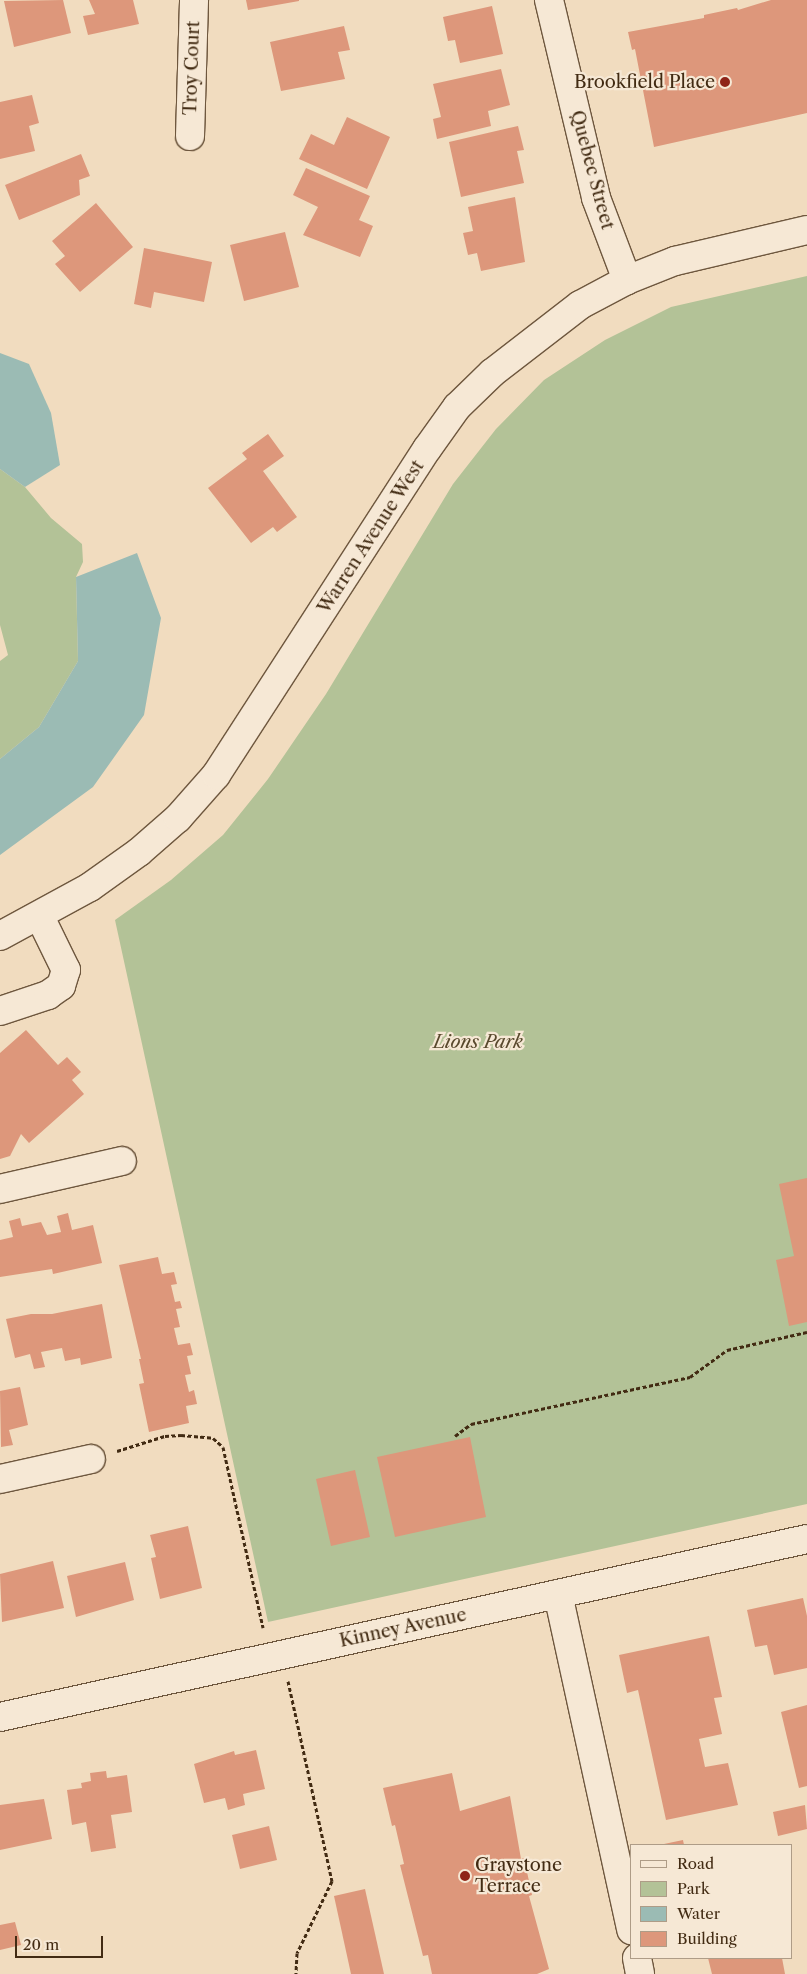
<!DOCTYPE html>
<html>
<head>
<meta charset="utf-8">
<style>
	body { margin:0 }
	#map { position:relative; width:807px; height:1974px; overflow:hidden; background:#f1dcbf; font-family:"Libre Caslon Text",serif }
	div>[style] { position:absolute }
	.green>* { inset:0; background:#b3c297 }
	.water>* { inset:0; background:#9bbbb4 }
	.building>* { inset:0; background:#dd977b }
	.path>* { height:3px; margin-top:-1.5px; transform-origin:0; background:repeating-linear-gradient(90deg,#422b13 0 4px,transparent 0 6.5px) }
	.roads { filter:drop-shadow(1px 0 #6e573e) drop-shadow(-1px 0 #6e573e) drop-shadow(0 1px #6e573e) drop-shadow(0 -1px #6e573e) }
	.minor>* { height:28px; margin:-14px; padding:0 14px; transform-origin:14px; border-radius:14px; background:#f6e8d5 }
	.dots>* { width:14px; height:14px; translate:-50% -50%; box-sizing:border-box; border:2px solid #f6e8d5; border-radius:50% }
	span { translate:-50% -50%; white-space:nowrap; text-align:center; line-height:1.15; -webkit-text-stroke:4.5px #f6e8d5; paint-order:stroke }
	.street-label { font-size:18px; color:#422b13 }
	.poi-label { font-size:18px; color:#422b13 }
	.right { translate:-100% -50%; text-align:right }
	.left { translate:0 -50%; text-align:left }
	.park-label { font-size:18px; color:#59492d; font-style:italic }
	.legend { position:absolute; left:630px; top:1844px; width:162px; height:115px; box-sizing:border-box; background:#f6e8d5; border:1px solid #ae9c87; margin:0; padding:6px 9px; list-style:none; font-size:15px; color:#422b13 }
	.legend li { display:flex; align-items:center; gap:10px; height:25px }
	.legend b { width:25px; border:1px solid #ae9c87 }
	.scale { position:absolute; left:15px; top:1936px; width:88px; height:22px; box-sizing:border-box; border:2px solid #422b13; border-top:0; padding-left:6px; font-size:15px; line-height:18px; white-space:nowrap; color:#422b13; -webkit-text-stroke:4px #f6e8d5; paint-order:stroke }
</style>
</head>
<body>
<div id="map">
	<div class="green">
		<i style="clip-path:polygon(807px 276px,807px 1504px,268px 1622px,115px 920px,171px 880px,223px 835px,268px 779px,326px 694px,453px 484px,496px 429px,544px 380px,605px 340px,671px 307px)"></i>
		<i style="clip-path:polygon(0 469px,25px 487px,51px 518px,82px 544px,83px 562px,76px 577px,78px 661px,39px 727px,0 759px,0 661px,8px 655px,0 625px)"></i>
	</div>
	<div class="water">
		<i style="clip-path:polygon(0 353px,29px 364px,51px 413px,60px 465px,25px 487px,0 469px)"></i>
		<i style="clip-path:polygon(137px 553px,161px 618px,144px 715px,93px 787px,0 855px,0 759px,39px 727px,78px 661px,76px 577px)"></i>
	</div>
	<div class="building">
		<i style="clip-path:polygon(63px 0,71px 33px,14px 47px,4px 1px)"></i>
		<i style="clip-path:polygon(89px 0,133px 0,139px 24px,88px 35px,83px 16px,95px 14px)"></i>
		<i style="clip-path:polygon(246px 0,299px 0,299px 1px,248px 10px)"></i>
		<i style="clip-path:polygon(771px 0,807px 0,807px 113px,654px 147px,635px 49px,632px 50px,628px 32px,704px 18px,704px 15px,737px 8px,738px 10px)"></i>
		<i style="clip-path:polygon(492px 6px,503px 54px,460px 63px,455px 40px,448px 41px,443px 17px)"></i>
		<i style="clip-path:polygon(344px 26px,350px 50px,338px 52px,345px 79px,281px 91px,270px 42px)"></i>
		<i style="clip-path:polygon(501px 69px,510px 105px,488px 111px,491px 126px,437px 139px,433px 119px,441px 117px,433px 84px)"></i>
		<i style="clip-path:polygon(32px 95px,39px 123px,29px 126px,35px 151px,0 159px,0 102px)"></i>
		<i style="clip-path:polygon(347px 117px,390px 137px,367px 189px,299px 159px,311px 134px,334px 145px)"></i>
		<i style="clip-path:polygon(518px 126px,524px 150px,517px 151px,524px 183px,461px 197px,449px 142px)"></i>
		<i style="clip-path:polygon(81px 154px,90px 176px,79px 180px,80px 195px,19px 220px,5px 185px)"></i>
		<i style="clip-path:polygon(306px 168px,370px 196px,359px 220px,373px 226px,360px 257px,303px 235px,318px 207px,293px 195px)"></i>
		<i style="clip-path:polygon(515px 197px,525px 262px,481px 271px,477px 253px,468px 255px,463px 233px,473px 231px,468px 207px)"></i>
		<i style="clip-path:polygon(96px 203px,133px 247px,80px 292px,55px 264px,65px 256px,52px 241px)"></i>
		<i style="clip-path:polygon(285px 232px,299px 287px,244px 301px,230px 245px)"></i>
		<i style="clip-path:polygon(144px 248px,212px 262px,204px 302px,154px 292px,151px 308px,134px 304px)"></i>
		<i style="clip-path:polygon(268px 434px,284px 456px,263px 471px,297px 517px,277px 532px,273px 527px,251px 543px,208px 488px,247px 459px,242px 453px)"></i>
		<i style="clip-path:polygon(26px 1030px,58px 1065px,67px 1057px,81px 1072px,72px 1080px,84px 1094px,29px 1143px,21px 1134px,10px 1156px,0 1159px,0 1053px)"></i>
		<i style="clip-path:polygon(807px 1178px,807px 1322px,789px 1326px,776px 1260px,794px 1256px,779px 1184px)"></i>
		<i style="clip-path:polygon(68px 1213px,72px 1230px,93px 1225px,102px 1263px,53px 1274px,52px 1269px,0 1277px,0 1240px,13px 1237px,9px 1221px,20px 1218px,22px 1226px,41px 1222px,47px 1235px,61px 1232px,57px 1216px)"></i>
		<i style="clip-path:polygon(158px 1257px,162px 1274px,174px 1272px,177px 1284px,171px 1285px,175px 1302px,180px 1301px,182px 1308px,176px 1309px,180px 1327px,174px 1328px,178px 1345px,190px 1343px,193px 1355px,187px 1356px,191px 1374px,185px 1375px,189px 1392px,194px 1390px,197px 1404px,186px 1406px,189px 1423px,149px 1432px,139px 1384px,144px 1383px,139px 1359px,141px 1359px,119px 1265px)"></i>
		<i style="clip-path:polygon(102px 1304px,112px 1358px,81px 1365px,80px 1358px,65px 1361px,62px 1348px,41px 1352px,45px 1367px,34px 1369px,30px 1354px,15px 1358px,6px 1319px,31px 1314px,52px 1314px)"></i>
		<i style="clip-path:polygon(20px 1387px,28px 1425px,9px 1430px,13px 1445px,1px 1447px,0 1391px)"></i>
		<i style="clip-path:polygon(470px 1437px,486px 1517px,395px 1537px,377px 1457px)"></i>
		<i style="clip-path:polygon(355px 1470px,370px 1537px,331px 1546px,316px 1479px)"></i>
		<i style="clip-path:polygon(188px 1526px,202px 1588px,160px 1599px,151px 1558px,156px 1557px,150px 1535px)"></i>
		<i style="clip-path:polygon(53px 1561px,64px 1608px,2px 1622px,0 1574px)"></i>
		<i style="clip-path:polygon(125px 1562px,134px 1600px,76px 1617px,67px 1576px)"></i>
		<i style="clip-path:polygon(803px 1598px,807px 1616px,807px 1668px,774px 1675px,767px 1645px,755px 1647px,747px 1610px)"></i>
		<i style="clip-path:polygon(709px 1636px,722px 1697px,714px 1698px,722px 1734px,699px 1739px,705px 1767px,728px 1763px,738px 1805px,666px 1820px,638px 1690px,627px 1693px,619px 1655px)"></i>
		<i style="clip-path:polygon(807px 1705px,807px 1786px,799px 1788px,781px 1712px)"></i>
		<i style="clip-path:polygon(256px 1750px,265px 1789px,243px 1794px,245px 1805px,228px 1810px,225px 1798px,204px 1803px,194px 1764px,234px 1751px,235px 1755px)"></i>
		<i style="clip-path:polygon(106px 1771px,107px 1778px,127px 1775px,132px 1812px,111px 1815px,116px 1848px,91px 1852px,86px 1822px,72px 1825px,67px 1790px,82px 1788px,81px 1783px,91px 1781px,90px 1773px)"></i>
		<i style="clip-path:polygon(452px 1773px,460px 1811px,510px 1796px,521px 1859px,524px 1858px,532px 1895px,529px 1896px,549px 1969px,537px 1974px,432px 1974px,428px 1955px,423px 1956px,400px 1865px,404px 1864px,395px 1825px,392px 1826px,383px 1788px)"></i>
		<i style="clip-path:polygon(44px 1799px,52px 1839px,0 1850px,0 1805px)"></i>
		<i style="clip-path:polygon(805px 1805px,807px 1829px,778px 1836px,773px 1812px)"></i>
		<i style="clip-path:polygon(269px 1826px,277px 1860px,240px 1869px,232px 1835px)"></i>
		<i style="clip-path:polygon(683px 1840px,684px 1845px,664px 1845px,664px 1844px)"></i>
		<i style="clip-path:polygon(365px 1889px,384px 1974px,351px 1974px,334px 1896px)"></i>
		<i style="clip-path:polygon(15px 1922px,21px 1945px,0 1950px,0 1925px)"></i>
		<i style="clip-path:polygon(708px 1958px,782px 1958px,785px 1974px,712px 1974px)"></i>
	</div>
	<div class="path">
		<i style="left:455px;top:1436px;width:20px;rotate:-37deg"></i>
		<i style="left:471px;top:1424px;width:224px;rotate:-12.1deg"></i>
		<i style="left:690px;top:1377px;width:46px;rotate:-36.1deg"></i>
		<i style="left:727px;top:1350px;width:82px;rotate:-12.7deg"></i>
		<i style="left:117px;top:1451px;width:50px;rotate:-17.4deg"></i>
		<i style="left:165px;top:1436px;width:16px;rotate:-4deg"></i>
		<i style="left:181px;top:1435px;width:32px;rotate:5deg"></i>
		<i style="left:213px;top:1438px;width:13px;rotate:42deg"></i>
		<i style="left:223px;top:1447px;width:185px;rotate:77.5deg"></i>
		<i style="left:288px;top:1681px;width:205px;rotate:77.6deg"></i>
		<i style="left:332px;top:1881px;width:80px;rotate:115.9deg"></i>
		<i style="left:297px;top:1953px;width:21px;rotate:93deg"></i>
	</div>
	<div class="roads">
		<div class="minor">
			<i style="left:549px;top:0;width:204px;rotate:76.6deg"></i>
			<i style="left:596px;top:198px;width:88px;rotate:69.3deg"></i>
			<i style="left:190px;top:136px;width:136px;rotate:-88.3deg"></i>
			<i style="left:0;top:936px;width:102px;rotate:-28.6deg"></i>
			<i style="left:90px;top:887px;width:60px;rotate:-35.5deg"></i>
			<i style="left:139px;top:852px;width:52px;rotate:-41.1deg"></i>
			<i style="left:178px;top:818px;width:57px;rotate:-48.5deg"></i>
			<i style="left:216px;top:775px;width:388px;rotate:-57.1deg"></i>
			<i style="left:427px;top:449px;width:52px;rotate:-54.5deg"></i>
			<i style="left:457px;top:407px;width:49px;rotate:-44.2deg"></i>
			<i style="left:492px;top:373px;width:111px;rotate:-37.7deg"></i>
			<i style="left:580px;top:305px;width:53px;rotate:-28deg"></i>
			<i style="left:627px;top:280px;width:52px;rotate:-21.6deg"></i>
			<i style="left:675px;top:261px;width:136px;rotate:-13.2deg"></i>
			<i style="left:0;top:1011px;width:51px;rotate:-18.4deg"></i>
			<i style="left:48px;top:995px;width:16px;rotate:-35deg"></i>
			<i style="left:61px;top:986px;width:17px;rotate:-73deg"></i>
			<i style="left:66px;top:970px;width:59px;rotate:-116.1deg"></i>
			<i style="left:0;top:1189px;width:125px;rotate:-12.9deg"></i>
			<i style="left:0;top:1479px;width:93px;rotate:-12.4deg"></i>
			<i style="left:558px;top:1594px;width:344px;rotate:77.7deg"></i>
			<i style="left:0;top:1717px;width:826px;rotate:-12.44deg"></i>
			<i style="left:637px;top:1958px;width:16px;rotate:79deg"></i>
		</div>
	</div>
	<div class="dots">
		<i style="left:725px;top:82px;background:#8f2418"></i>
		<i style="left:465px;top:1876px;background:#8f2418"></i>
	</div>
	<div class="street-label">
		<span style="left:192px;top:68px;rotate:-88deg">Troy Court</span>
		<span style="left:592px;top:170px;rotate:75deg">Quebec Street</span>
		<span style="left:371px;top:537px;rotate:-57deg">Warren Avenue West</span>
		<span style="left:403px;top:1628px;rotate:-12deg">Kinney Avenue</span>
	</div>
	<div class="poi-label">
		<span class="right" style="left:715px;top:82px">Brookfield Place</span>
		<span class="left" style="left:475px;top:1876px">Graystone<br>Terrace</span>
	</div>
	<div class="park-label">
		<span style="left:478px;top:1042px">Lions Park</span>
	</div>
	<ul class="legend">
	<li><b style="height:6px;background:#f6e8d5"></b>Road</li>
	<li><b style="height:14px;background:#b3c297"></b>Park</li>
	<li><b style="height:14px;background:#9bbbb4"></b>Water</li>
	<li><b style="height:14px;background:#dd977b"></b>Building</li>
	</ul>
	<div class="scale">20 m</div>
</div>
</body>
</html>
